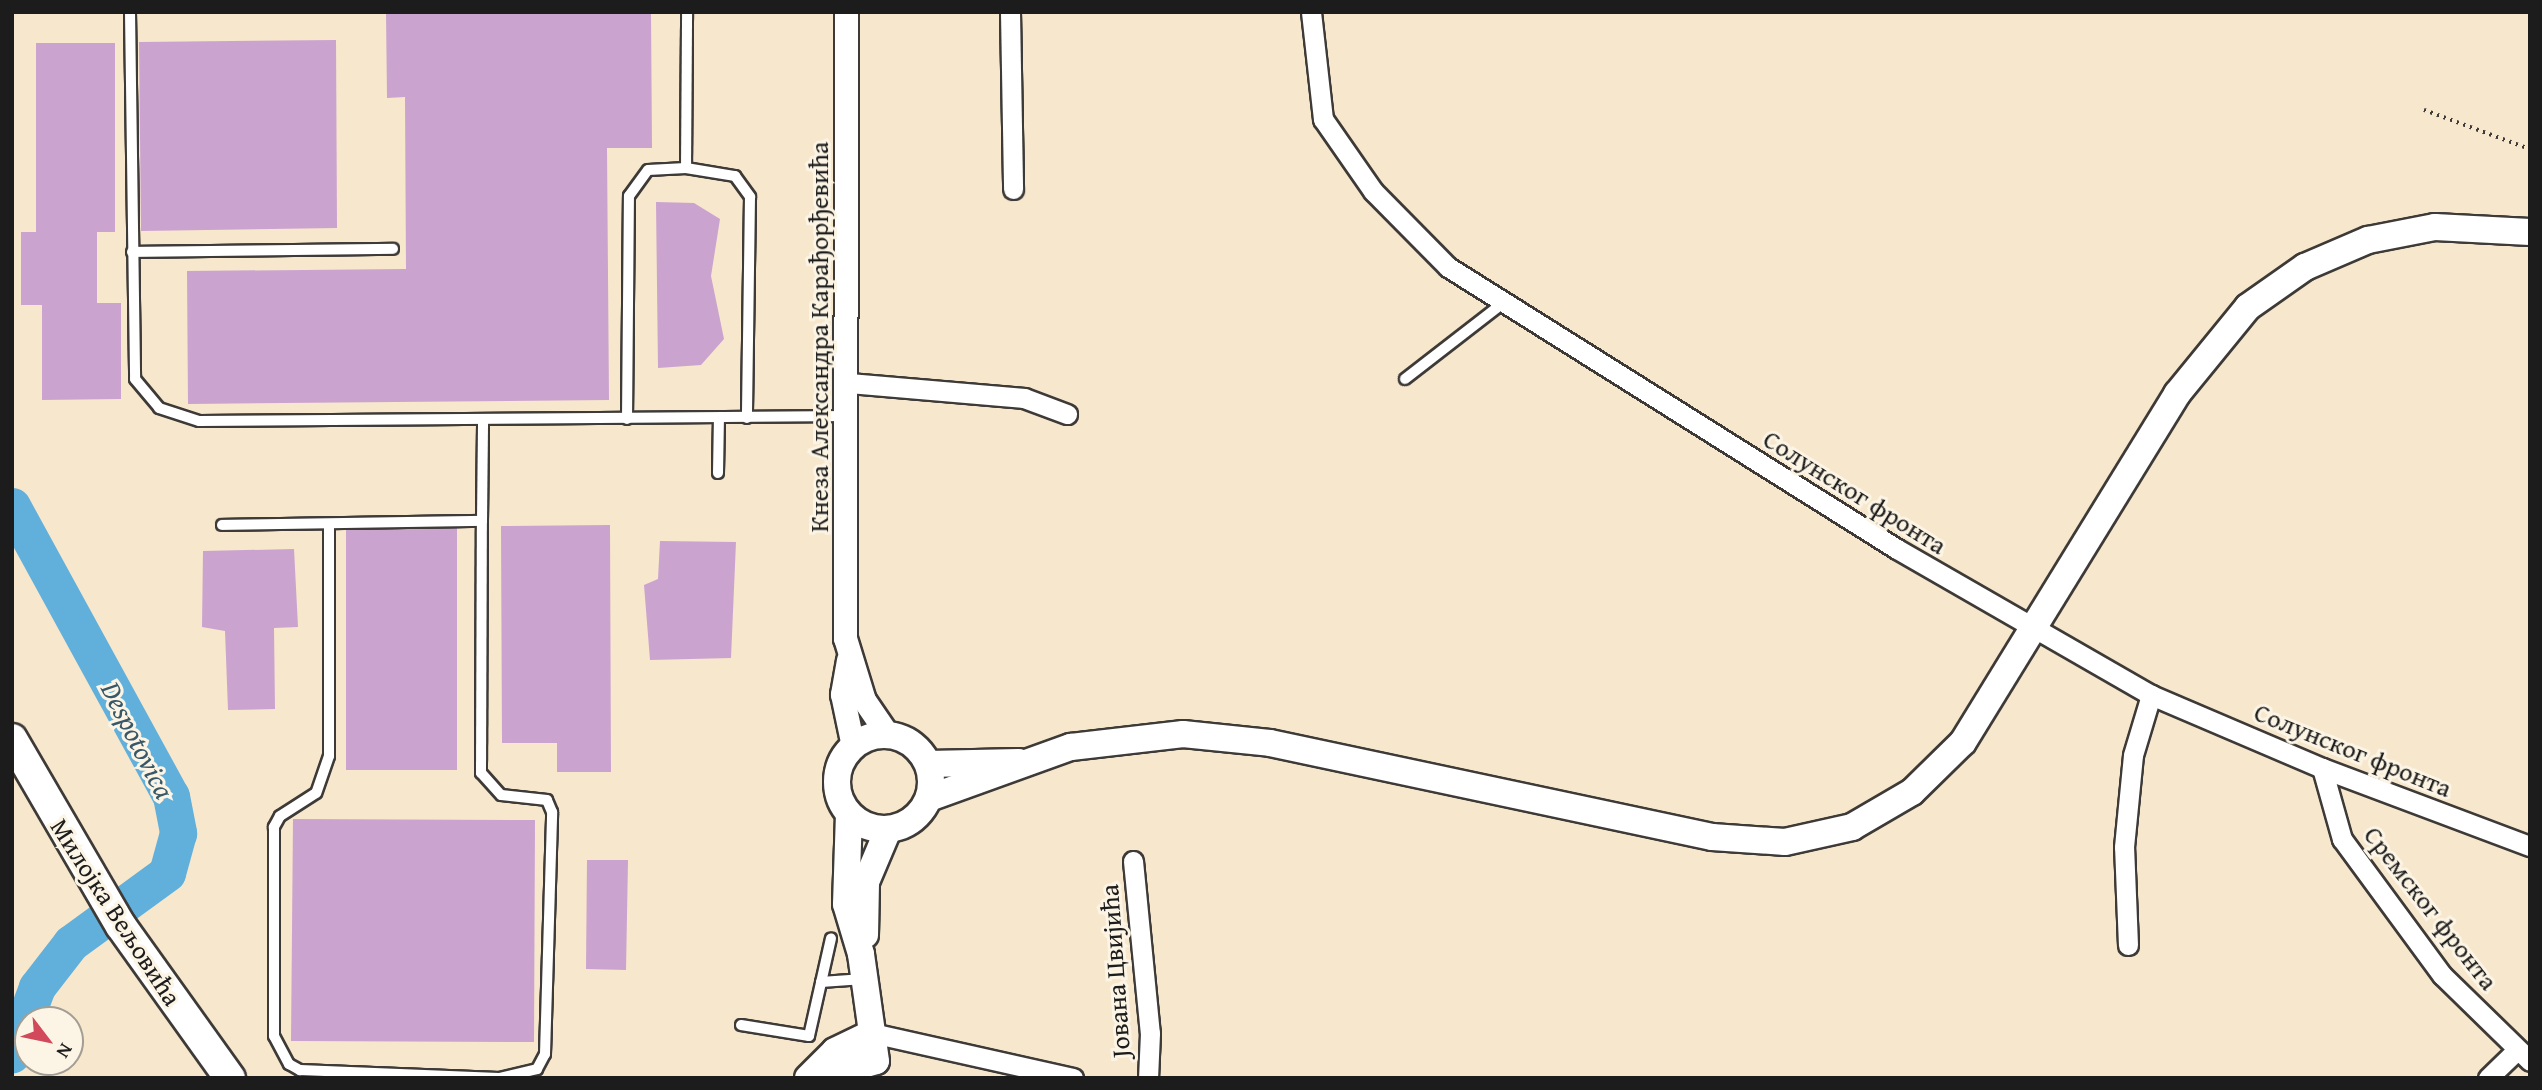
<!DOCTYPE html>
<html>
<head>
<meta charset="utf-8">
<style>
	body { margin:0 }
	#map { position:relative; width:2542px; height:1090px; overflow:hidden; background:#f6e7cd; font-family:"Gentium Book Plus",serif }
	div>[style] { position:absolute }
	.river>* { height:37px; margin:-18.5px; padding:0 18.5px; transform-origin:18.5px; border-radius:18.5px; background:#61b0db }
	.building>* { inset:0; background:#caa3cf }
	.path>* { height:3.5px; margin-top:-1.75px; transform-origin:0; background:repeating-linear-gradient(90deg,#3d3a37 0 2px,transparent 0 7px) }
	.roads { filter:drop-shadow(2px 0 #3d3a37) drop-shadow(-2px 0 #3d3a37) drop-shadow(0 2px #3d3a37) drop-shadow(0 -2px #3d3a37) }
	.service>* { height:10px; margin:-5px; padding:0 5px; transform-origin:5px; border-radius:5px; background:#fff }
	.minor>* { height:19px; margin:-9.5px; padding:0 9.5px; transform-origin:9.5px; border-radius:9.5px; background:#fff }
	.tertiary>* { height:23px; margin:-11.5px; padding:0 11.5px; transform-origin:11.5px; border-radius:11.5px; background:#fff }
	.secondary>* { height:26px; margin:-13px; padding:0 13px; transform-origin:13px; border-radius:13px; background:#fff }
	.secondary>.ring { margin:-13px; padding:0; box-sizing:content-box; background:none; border:26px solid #fff; border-radius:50% }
	.primary>* { height:30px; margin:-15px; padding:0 15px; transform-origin:15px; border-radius:15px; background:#fff }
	span { translate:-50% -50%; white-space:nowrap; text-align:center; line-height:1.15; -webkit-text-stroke:6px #fcf5e5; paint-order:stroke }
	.street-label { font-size:26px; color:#1c1c1c }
	.water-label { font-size:28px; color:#385768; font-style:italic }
	.frame { position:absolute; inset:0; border:14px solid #1c1c1c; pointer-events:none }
	.north { position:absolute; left:14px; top:1006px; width:70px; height:70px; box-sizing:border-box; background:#fcf5e5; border:2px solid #a29e95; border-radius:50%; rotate:122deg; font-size:19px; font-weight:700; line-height:28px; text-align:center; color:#1c1c1c }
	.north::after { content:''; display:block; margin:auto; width:24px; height:32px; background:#d1495b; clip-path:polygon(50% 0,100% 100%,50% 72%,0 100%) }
</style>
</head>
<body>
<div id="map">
	<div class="river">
		<i style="left:12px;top:506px;width:331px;rotate:61.3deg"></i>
		<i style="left:171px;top:796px;width:38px;rotate:79deg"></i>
		<i style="left:178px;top:833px;width:41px;rotate:105.4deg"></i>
		<i style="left:167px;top:873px;width:119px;rotate:143.9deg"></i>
		<i style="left:71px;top:943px;width:56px;rotate:127.7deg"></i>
		<i style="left:37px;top:987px;width:72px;rotate:110.5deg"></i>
	</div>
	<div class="building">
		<i style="clip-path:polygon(386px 12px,651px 12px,652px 148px,607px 148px,609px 400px,188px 404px,187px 271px,406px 269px,405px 97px,387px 98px)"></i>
		<i style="clip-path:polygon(336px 40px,337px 228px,141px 231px,139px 42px)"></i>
		<i style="clip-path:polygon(36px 43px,115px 43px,115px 232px,97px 232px,97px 303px,121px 303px,121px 399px,42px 400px,42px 305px,21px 305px,21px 232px,36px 232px)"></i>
		<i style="clip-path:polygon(656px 202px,694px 203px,720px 219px,711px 276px,724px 339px,701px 365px,658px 368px)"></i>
		<i style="clip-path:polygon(610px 525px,611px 772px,557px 772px,557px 743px,502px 743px,501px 526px)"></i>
		<i style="clip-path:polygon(346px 526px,457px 526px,457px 770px,346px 770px)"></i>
		<i style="clip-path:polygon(660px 541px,736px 542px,731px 658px,650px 660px,644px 585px,658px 579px)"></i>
		<i style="clip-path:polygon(294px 549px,298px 627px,274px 628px,275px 709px,228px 710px,225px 631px,202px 627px,203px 551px)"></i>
		<i style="clip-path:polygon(293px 819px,535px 820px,534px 1042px,291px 1041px)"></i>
		<i style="clip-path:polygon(587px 860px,628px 860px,626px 970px,586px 969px)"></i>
	</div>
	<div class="path">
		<i style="left:2424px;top:110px;width:113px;rotate:20.2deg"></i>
	</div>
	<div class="roads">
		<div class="service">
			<i style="left:130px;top:12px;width:367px;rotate:89.2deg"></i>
			<i style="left:135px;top:379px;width:38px;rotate:50deg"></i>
			<i style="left:159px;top:408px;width:42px;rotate:18deg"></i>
			<i style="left:199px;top:421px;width:648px;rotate:-0.44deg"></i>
			<i style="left:686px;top:168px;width:156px;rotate:-89.6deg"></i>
			<i style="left:132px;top:252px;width:261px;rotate:-0.7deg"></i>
			<i style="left:1405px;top:379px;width:124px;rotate:-37.8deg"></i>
			<i style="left:627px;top:419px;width:223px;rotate:-89.5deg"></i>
			<i style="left:629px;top:196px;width:32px;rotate:-54deg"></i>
			<i style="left:648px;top:170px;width:38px;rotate:-3deg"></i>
			<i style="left:686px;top:168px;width:50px;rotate:9.3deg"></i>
			<i style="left:735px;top:176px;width:26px;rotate:54deg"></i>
			<i style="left:750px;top:197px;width:221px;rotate:90.8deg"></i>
			<i style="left:718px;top:473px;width:55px;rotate:-89deg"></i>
			<i style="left:329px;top:524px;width:232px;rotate:90deg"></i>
			<i style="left:329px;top:756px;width:39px;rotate:109deg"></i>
			<i style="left:316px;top:793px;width:43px;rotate:147.4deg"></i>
			<i style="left:280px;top:816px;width:13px;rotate:119deg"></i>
			<i style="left:274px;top:827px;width:209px;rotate:90deg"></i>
			<i style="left:274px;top:1036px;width:32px;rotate:62deg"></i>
			<i style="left:289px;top:1064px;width:13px;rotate:29deg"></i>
			<i style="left:300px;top:1070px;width:199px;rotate:2.3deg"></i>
			<i style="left:499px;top:1078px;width:39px;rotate:-13deg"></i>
			<i style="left:537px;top:1069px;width:17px;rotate:-62deg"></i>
			<i style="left:545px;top:1054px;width:242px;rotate:-88.3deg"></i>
			<i style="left:552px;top:812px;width:13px;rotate:-113deg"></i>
			<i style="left:547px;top:800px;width:46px;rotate:-173.8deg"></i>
			<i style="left:501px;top:795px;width:30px;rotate:-132deg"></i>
			<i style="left:481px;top:773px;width:252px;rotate:-89.8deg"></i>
			<i style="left:222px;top:525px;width:260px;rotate:-0.9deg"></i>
			<i style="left:482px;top:521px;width:101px;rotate:-89.4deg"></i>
			<i style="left:821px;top:982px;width:43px;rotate:-4deg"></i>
			<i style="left:741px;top:1025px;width:69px;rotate:9.2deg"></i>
			<i style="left:809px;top:1036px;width:100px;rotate:-77.3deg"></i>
		</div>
		<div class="minor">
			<i style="left:1010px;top:12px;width:177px;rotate:89deg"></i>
			<i style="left:1311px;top:12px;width:108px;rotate:83.6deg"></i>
			<i style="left:1323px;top:119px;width:88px;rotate:55.2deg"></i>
			<i style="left:1373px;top:191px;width:107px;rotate:45.4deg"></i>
			<i style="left:1448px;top:267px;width:530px;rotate:32.13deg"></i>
			<i style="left:1897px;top:549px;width:293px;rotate:29.9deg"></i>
			<i style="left:2151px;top:695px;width:186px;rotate:23.1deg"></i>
			<i style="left:2322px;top:768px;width:222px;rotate:20.6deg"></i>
			<i style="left:849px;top:383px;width:176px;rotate:4.9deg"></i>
			<i style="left:1024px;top:398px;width:46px;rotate:20.4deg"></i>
			<i style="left:2322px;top:768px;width:74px;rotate:74.3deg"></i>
			<i style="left:2342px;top:839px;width:169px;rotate:53.7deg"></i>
			<i style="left:2442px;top:975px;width:123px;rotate:44.3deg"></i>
			<i style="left:1133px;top:861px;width:173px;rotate:84.4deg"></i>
			<i style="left:1150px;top:1033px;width:45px;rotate:92.5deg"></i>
			<i style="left:2128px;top:945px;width:98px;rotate:-92.3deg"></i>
			<i style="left:2124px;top:847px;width:92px;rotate:-84.4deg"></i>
			<i style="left:2133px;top:755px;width:63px;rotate:-73.3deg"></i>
			<i style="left:872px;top:1033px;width:206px;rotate:12.6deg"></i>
			<i style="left:2488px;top:1078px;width:39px;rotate:-44deg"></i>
		</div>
		<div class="tertiary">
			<i style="left:846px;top:12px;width:626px;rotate:90.09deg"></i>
			<i style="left:845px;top:638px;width:65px;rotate:73deg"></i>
			<i style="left:864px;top:700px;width:42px;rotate:55.6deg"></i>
			<i style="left:848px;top:660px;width:35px;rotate:100deg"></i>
			<i style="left:842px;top:694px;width:53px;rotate:78.1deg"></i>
		</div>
		<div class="secondary">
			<i class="ring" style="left:837px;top:735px;width:68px;height:68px"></i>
			<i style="left:928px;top:764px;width:91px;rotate:-1.3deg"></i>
			<i style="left:929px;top:798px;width:151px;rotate:-19.8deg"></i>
			<i style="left:1071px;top:747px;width:113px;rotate:-6.6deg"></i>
			<i style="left:1183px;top:734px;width:87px;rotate:5.9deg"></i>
			<i style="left:1270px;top:743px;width:452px;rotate:12deg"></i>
			<i style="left:1712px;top:837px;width:73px;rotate:3.9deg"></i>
			<i style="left:1785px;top:842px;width:69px;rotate:-12.6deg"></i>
			<i style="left:1852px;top:827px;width:69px;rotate:-30.3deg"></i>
			<i style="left:1912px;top:792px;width:71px;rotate:-44.4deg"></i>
			<i style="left:1963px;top:742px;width:409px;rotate:-58.4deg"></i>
			<i style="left:2177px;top:394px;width:112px;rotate:-50.8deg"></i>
			<i style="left:2248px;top:307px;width:70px;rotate:-35.1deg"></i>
			<i style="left:2305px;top:267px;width:69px;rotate:-23.2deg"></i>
			<i style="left:2368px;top:240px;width:68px;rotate:-11deg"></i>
			<i style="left:2435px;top:227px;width:95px;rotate:3deg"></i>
			<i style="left:865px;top:935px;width:53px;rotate:-88.9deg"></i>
			<i style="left:866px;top:882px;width:56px;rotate:-67.1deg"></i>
			<i style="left:808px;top:1078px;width:38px;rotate:-45deg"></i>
			<i style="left:835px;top:1051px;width:41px;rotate:-25.9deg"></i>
			<i style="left:816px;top:1078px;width:62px;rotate:-15.8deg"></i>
			<i style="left:876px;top:1061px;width:108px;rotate:-98deg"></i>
			<i style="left:861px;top:954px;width:52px;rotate:-106.7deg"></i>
			<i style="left:846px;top:904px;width:89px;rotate:-88.1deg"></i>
		</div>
		<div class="primary">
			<i style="left:12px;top:739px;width:216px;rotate:59.8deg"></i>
			<i style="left:121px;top:926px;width:187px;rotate:54.4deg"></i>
		</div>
	</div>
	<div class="street-label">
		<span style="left:819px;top:337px;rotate:-90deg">Кнеза Александра Карађорђевића</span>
		<span style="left:1855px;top:492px;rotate:32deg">Солунског фронта</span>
		<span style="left:2353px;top:750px;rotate:22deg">Солунског фронта</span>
		<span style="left:2431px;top:908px;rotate:52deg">Сремског фронта</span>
		<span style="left:116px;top:912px;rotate:57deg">Милојка Вељовића</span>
		<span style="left:1115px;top:971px;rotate:-94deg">Јована Цвијића</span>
	</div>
	<div class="water-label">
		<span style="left:138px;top:740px;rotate:63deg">Despotovica</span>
	</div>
	<div class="frame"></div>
	<div class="north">N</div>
</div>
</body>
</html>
